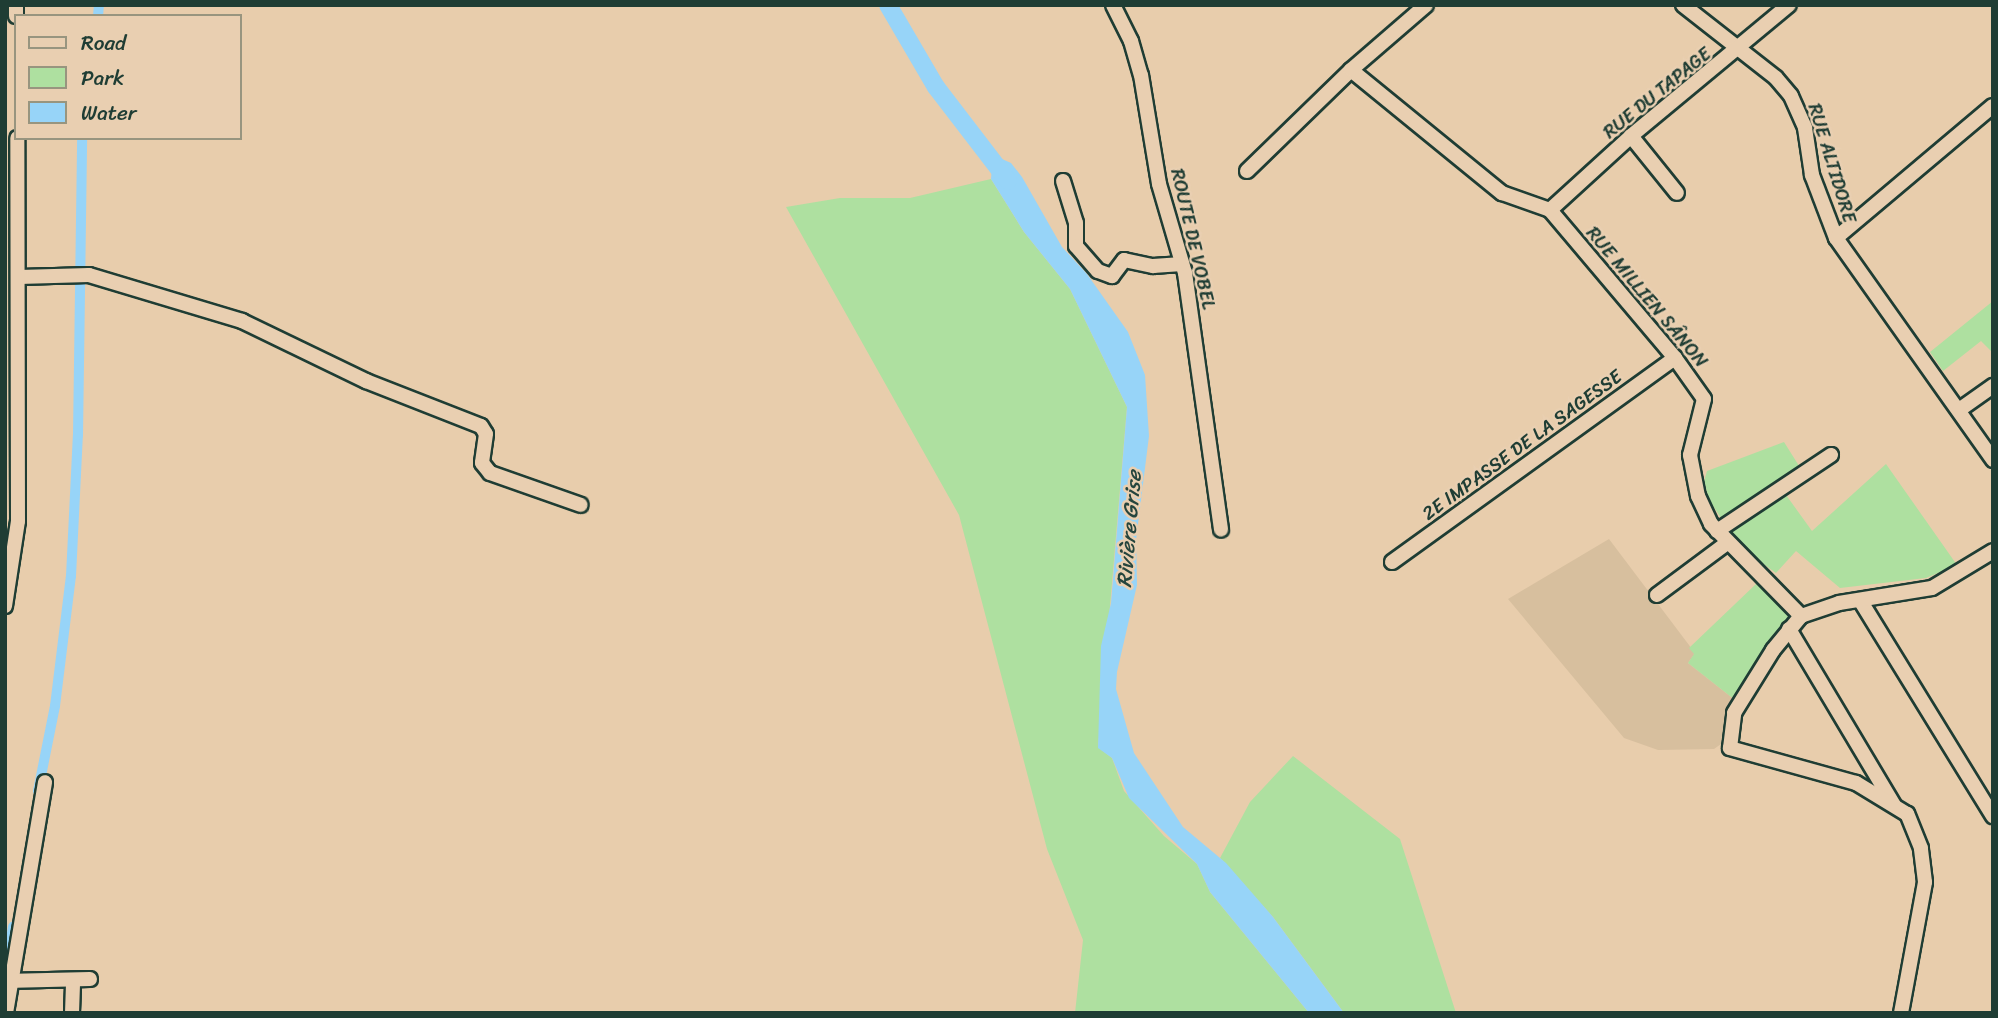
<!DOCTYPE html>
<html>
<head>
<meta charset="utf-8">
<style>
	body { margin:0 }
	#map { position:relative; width:1998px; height:1018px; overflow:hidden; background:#e8cdac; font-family:Sriracha,sans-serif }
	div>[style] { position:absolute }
	.built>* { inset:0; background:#d7bf9e }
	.green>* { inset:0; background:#aee0a0 }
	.water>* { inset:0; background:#97d4f8 }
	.canal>* { height:10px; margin:-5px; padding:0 5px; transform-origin:5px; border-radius:5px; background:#97d4f8 }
	.river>* { height:18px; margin:-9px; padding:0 9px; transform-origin:9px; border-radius:9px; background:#97d4f8 }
	.roads { filter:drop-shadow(2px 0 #1f3d34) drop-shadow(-2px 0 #1f3d34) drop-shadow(0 2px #1f3d34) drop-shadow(0 -2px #1f3d34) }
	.minor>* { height:14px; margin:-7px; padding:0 7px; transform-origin:7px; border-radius:7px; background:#e9cfb1 }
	span { translate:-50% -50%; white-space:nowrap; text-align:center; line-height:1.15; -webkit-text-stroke:5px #e9cfb1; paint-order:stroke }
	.street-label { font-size:19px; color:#1f3d34 }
	.water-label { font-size:21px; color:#25453e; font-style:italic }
	.frame { position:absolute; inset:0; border:7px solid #1f3d34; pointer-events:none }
	.legend { position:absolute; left:14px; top:14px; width:228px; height:126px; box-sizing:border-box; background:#e9cfb1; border:2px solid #98957f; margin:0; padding:9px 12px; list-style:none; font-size:21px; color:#1f3d34 }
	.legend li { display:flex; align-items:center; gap:14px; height:35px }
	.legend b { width:35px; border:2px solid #98957f }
</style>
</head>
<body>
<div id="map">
	<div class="built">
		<i style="clip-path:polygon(1609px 539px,1695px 653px,1688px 663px,1735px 700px,1721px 744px,1714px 749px,1658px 750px,1624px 738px,1508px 599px)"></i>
	</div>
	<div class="green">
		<i style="clip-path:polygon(991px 179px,1024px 232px,1070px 289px,1127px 407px,1098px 747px,1112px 758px,1124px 791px,1164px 836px,1197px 864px,1210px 892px,1309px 1013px,1075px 1013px,1083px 940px,1047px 849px,959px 515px,786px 207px,840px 198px,910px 198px)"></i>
		<i style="clip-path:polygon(1993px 301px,1993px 353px,1981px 341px,1943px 371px,1930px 352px)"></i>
		<i style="clip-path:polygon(1784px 442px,1801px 469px,1781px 488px,1812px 531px,1886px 464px,1957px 565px,1926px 578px,1840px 588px,1796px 551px,1776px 573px,1741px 548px,1709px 500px,1704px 481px,1707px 471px)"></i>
		<i style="clip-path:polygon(1756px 584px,1792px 616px,1735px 700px,1688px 663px,1694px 654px,1689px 648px)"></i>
		<i style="clip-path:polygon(1293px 756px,1400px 839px,1456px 1013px,1344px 1013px,1273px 917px,1220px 858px,1250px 802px)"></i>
	</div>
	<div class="water">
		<i style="clip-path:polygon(993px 155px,1011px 163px,1022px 177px,1062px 247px,1087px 274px,1128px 332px,1145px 375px,1149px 436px,1136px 540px,1137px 585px,1117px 672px,1116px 689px,1134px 753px,1183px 827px,1226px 863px,1273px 917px,1344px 1013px,1309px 1013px,1210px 892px,1197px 864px,1129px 798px,1112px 758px,1098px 748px,1101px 646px,1111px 603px,1127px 407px,1070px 289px,1024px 232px,991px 179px)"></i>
	</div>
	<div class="canal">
		<i style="left:98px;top:16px;width:11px;rotate:-85deg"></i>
		<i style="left:38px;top:791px;width:87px;rotate:-78.7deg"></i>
		<i style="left:55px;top:706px;width:131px;rotate:-83deg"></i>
		<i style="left:71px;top:576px;width:141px;rotate:-87.2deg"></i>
		<i style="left:78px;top:435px;width:297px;rotate:-89.2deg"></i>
		<i style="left:6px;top:968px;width:42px;rotate:-80.3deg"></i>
	</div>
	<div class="river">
		<i style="left:888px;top:5px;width:95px;rotate:59.7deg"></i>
		<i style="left:936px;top:87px;width:118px;rotate:52.5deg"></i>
	</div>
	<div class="roads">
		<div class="minor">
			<i style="left:16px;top:5px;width:11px;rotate:90deg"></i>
			<i style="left:1113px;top:5px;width:40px;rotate:63.4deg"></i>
			<i style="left:1131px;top:41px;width:35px;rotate:74deg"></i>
			<i style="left:1141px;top:75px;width:110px;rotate:80.6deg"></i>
			<i style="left:1159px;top:184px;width:93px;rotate:73.7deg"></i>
			<i style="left:1185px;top:273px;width:259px;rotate:82deg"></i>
			<i style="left:1683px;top:5px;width:118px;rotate:38.1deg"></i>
			<i style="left:1776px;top:78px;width:23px;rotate:50deg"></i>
			<i style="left:1791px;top:96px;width:35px;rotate:66deg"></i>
			<i style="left:1805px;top:128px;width:48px;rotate:81.5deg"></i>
			<i style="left:1812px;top:175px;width:67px;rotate:69.1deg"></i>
			<i style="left:1836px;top:238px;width:272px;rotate:54.7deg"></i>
			<i style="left:1351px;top:70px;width:195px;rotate:39.2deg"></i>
			<i style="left:1502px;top:193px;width:51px;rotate:19.5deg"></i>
			<i style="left:1550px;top:210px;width:194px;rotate:49.8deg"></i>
			<i style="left:1675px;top:358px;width:50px;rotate:54.7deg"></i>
			<i style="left:1704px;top:399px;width:58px;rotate:104deg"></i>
			<i style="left:1690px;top:455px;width:42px;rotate:79deg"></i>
			<i style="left:1698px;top:496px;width:31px;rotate:65deg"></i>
			<i style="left:1711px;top:524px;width:129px;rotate:45.6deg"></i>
			<i style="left:1631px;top:136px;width:73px;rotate:51.1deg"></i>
			<i style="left:1247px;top:171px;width:145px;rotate:-44.2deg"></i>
			<i style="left:1351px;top:70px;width:99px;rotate:-40.9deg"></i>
			<i style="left:1063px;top:181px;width:44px;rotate:72.8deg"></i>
			<i style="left:1076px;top:223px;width:23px;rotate:90deg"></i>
			<i style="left:1076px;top:246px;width:33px;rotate:49deg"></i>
			<i style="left:1098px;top:271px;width:15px;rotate:20deg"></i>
			<i style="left:1112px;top:276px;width:20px;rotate:-53deg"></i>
			<i style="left:1124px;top:260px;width:30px;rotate:12deg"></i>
			<i style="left:1153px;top:266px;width:29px;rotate:-4deg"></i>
			<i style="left:1550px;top:210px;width:110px;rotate:-42.4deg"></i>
			<i style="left:1631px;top:136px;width:205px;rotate:-39.7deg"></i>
			<i style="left:1836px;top:238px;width:205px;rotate:-40.1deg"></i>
			<i style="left:19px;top:277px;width:70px;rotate:-1.6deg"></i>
			<i style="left:89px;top:275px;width:160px;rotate:16.7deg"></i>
			<i style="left:242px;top:321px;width:138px;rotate:25.8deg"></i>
			<i style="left:366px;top:381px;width:123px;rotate:21.4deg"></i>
			<i style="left:481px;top:426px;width:9px;rotate:58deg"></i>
			<i style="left:486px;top:434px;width:29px;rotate:98deg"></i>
			<i style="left:482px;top:463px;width:13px;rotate:51deg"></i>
			<i style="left:490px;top:473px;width:96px;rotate:19.4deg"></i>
			<i style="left:1959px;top:410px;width:42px;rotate:-35.2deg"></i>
			<i style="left:1717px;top:531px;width:137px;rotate:-33.7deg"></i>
			<i style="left:1392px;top:562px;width:349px;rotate:-35.8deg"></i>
			<i style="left:1657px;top:595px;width:87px;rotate:-36.6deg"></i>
			<i style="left:1860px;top:600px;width:254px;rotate:58.4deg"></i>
			<i style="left:5px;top:606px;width:86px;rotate:-81.3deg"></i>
			<i style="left:18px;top:521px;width:383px;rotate:-90.1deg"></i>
			<i style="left:1789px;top:629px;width:205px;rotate:59.2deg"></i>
			<i style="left:5px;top:981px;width:85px;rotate:-1.3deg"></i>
			<i style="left:6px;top:1013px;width:234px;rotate:-80.4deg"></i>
			<i style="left:72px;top:1013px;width:33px;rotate:-88deg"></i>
			<i style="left:1901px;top:1013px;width:133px;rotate:-79.6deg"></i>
			<i style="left:1925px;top:882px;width:34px;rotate:-97deg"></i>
			<i style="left:1921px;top:848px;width:37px;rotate:-112deg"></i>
			<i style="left:1907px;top:814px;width:60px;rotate:-148.7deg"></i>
			<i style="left:1856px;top:783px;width:131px;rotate:-164.5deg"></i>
			<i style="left:1730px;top:748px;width:35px;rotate:-83deg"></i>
			<i style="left:1734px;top:713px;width:74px;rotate:-58.2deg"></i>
			<i style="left:1773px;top:650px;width:44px;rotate:-50.5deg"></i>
			<i style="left:1801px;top:616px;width:40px;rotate:-18.9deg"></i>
			<i style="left:1839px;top:603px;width:94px;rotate:-9.2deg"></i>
			<i style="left:1932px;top:588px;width:71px;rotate:-31.2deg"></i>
		</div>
	</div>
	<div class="street-label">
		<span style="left:1657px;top:93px;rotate:-39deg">RUE DU TAPAGE</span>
		<span style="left:1832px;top:163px;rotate:73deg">RUE ALTIDORE</span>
		<span style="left:1193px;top:239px;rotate:77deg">ROUTE DE VOBEL</span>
		<span style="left:1647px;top:297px;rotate:50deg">RUE MILLIEN SÂNON</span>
		<span style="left:1522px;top:445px;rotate:-36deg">2E IMPASSE DE LA SAGESSE</span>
	</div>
	<div class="water-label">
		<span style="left:1129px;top:529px;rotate:-85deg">Rivière Grise</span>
	</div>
	<div class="frame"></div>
	<ul class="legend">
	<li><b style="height:9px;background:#e9cfb1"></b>Road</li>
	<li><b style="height:19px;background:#aee0a0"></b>Park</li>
	<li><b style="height:19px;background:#97d4f8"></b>Water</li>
	</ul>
</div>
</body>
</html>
